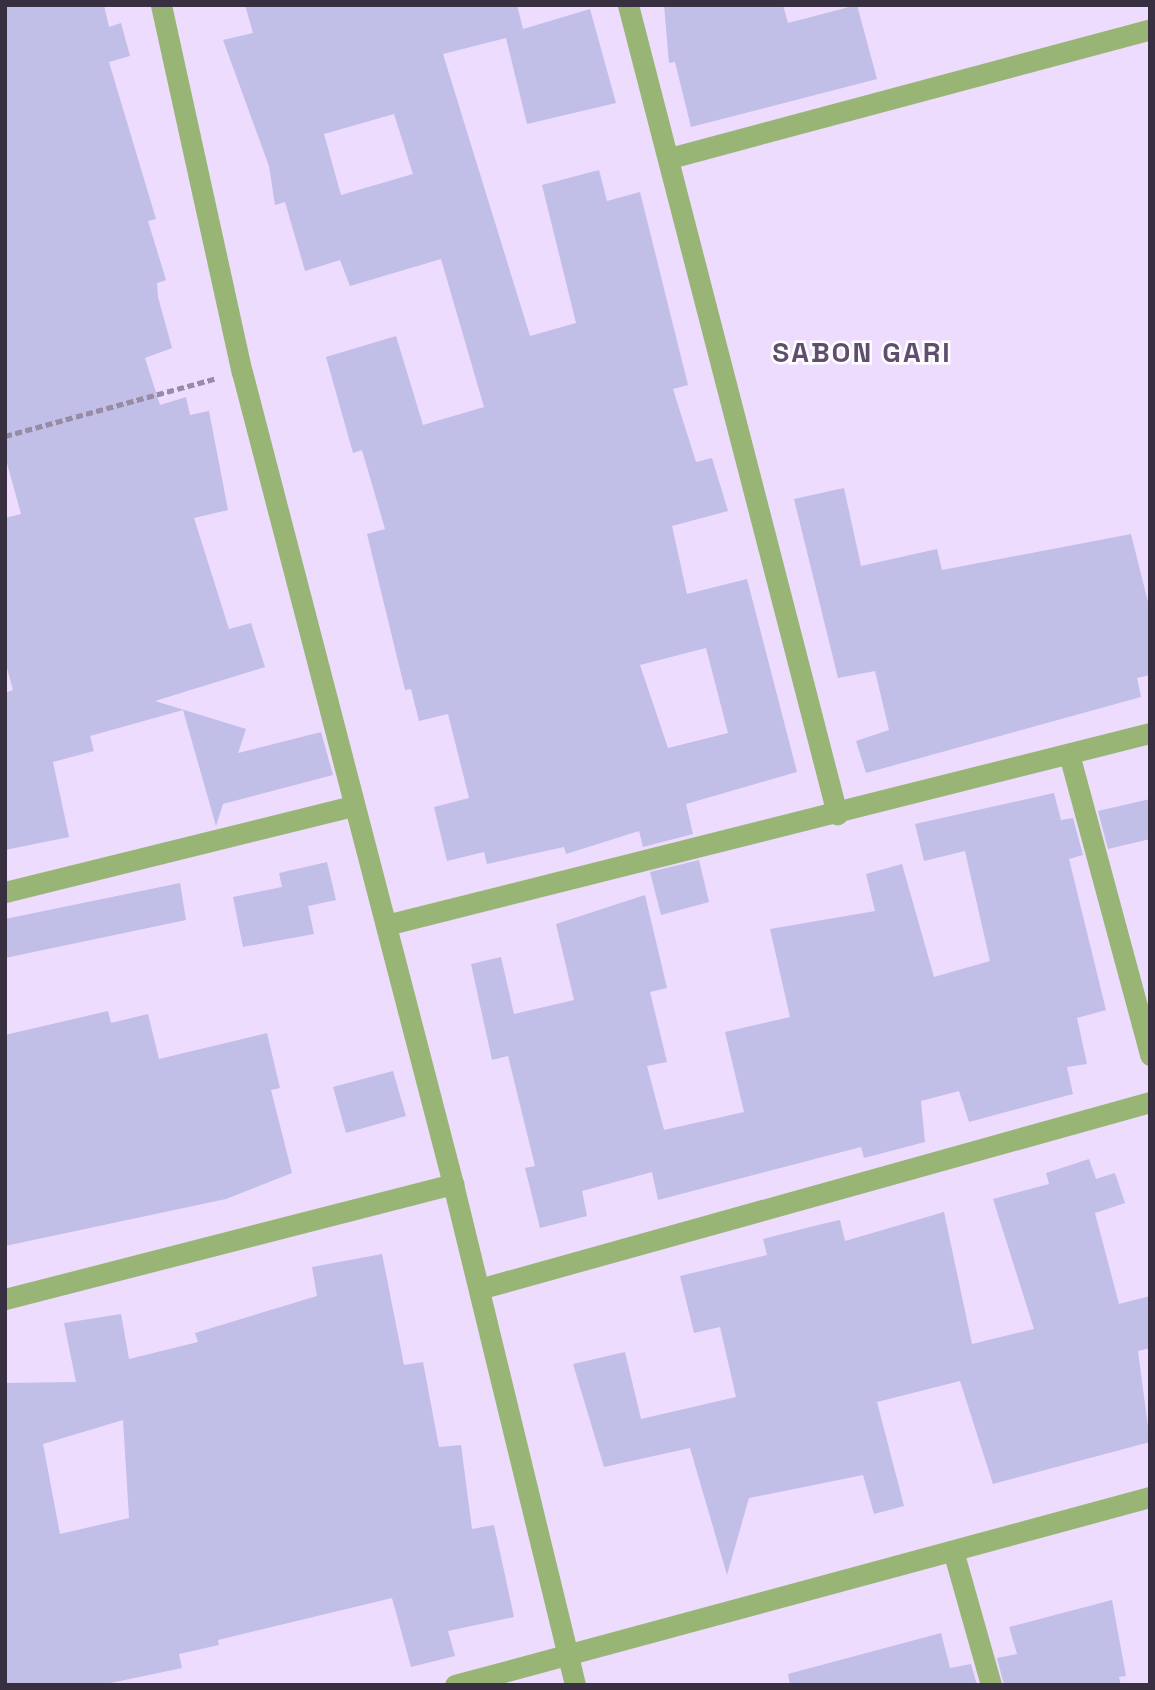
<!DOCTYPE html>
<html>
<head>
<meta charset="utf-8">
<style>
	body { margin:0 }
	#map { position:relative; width:1155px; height:1690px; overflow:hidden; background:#eddcfd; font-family:"Space Grotesk",sans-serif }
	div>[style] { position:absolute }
	.building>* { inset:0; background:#c1bee8 }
	.path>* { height:4.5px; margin-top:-2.25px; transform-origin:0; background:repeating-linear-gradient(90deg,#988ba4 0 7px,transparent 0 10.5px) }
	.minor>* { height:21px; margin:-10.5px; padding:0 10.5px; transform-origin:10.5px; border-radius:10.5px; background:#98b575 }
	span { translate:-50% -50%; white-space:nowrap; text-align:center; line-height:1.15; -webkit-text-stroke:5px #fff; paint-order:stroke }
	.district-label { font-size:28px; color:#604e70; font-weight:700; letter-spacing:2px }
	.frame { position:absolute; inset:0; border:7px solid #383040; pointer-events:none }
</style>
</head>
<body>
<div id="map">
	<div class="building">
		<i style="clip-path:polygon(5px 5px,104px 5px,109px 27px,121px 23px,130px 56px,109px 62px,156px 219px,148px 221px,166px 280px,157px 283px,158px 297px,172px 348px,145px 358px,160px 405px,186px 397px,190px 415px,209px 411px,228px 510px,194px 518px,229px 629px,251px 623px,265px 667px,155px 701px,246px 729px,238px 753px,321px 732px,333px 775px,223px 804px,216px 826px,183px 710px,90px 736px,94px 751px,53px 762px,69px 837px,5px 850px,5px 693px,13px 690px,5px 661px,5px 518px,21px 514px,5px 456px)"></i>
		<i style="clip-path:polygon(evenodd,245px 5px,517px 5px,523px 29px,590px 9px,616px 103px,527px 124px,506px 38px,443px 54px,530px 336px,576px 323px,542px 185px,599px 170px,607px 201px,640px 192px,688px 385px,673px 389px,696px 462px,712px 458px,728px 511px,672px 526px,687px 594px,747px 579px,797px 772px,686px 804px,693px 834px,643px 847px,639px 831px,566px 854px,564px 847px,487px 864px,484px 852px,447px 861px,434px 807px,469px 798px,448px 714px,419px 721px,411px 689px,405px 690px,367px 534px,385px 529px,362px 450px,353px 453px,326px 357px,396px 336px,423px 425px,484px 407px,441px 259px,350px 286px,340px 260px,305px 271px,285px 202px,275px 205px,269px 166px,223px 40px,253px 33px,245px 5px,394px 114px,413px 174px,341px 195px,324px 134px,394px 114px,245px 5px,706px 648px,728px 733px,668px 748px,640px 665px,706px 648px)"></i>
		<i style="clip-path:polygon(664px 5px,783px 5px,788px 23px,857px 5px,877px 79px,691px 127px,675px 62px,669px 63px)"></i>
		<i style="clip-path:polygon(844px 488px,861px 566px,937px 549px,942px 570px,1131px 534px,1150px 610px,1150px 675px,1137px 678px,1141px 697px,866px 773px,856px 741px,889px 730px,875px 671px,838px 678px,794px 499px)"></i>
		<i style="clip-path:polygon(1054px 793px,1061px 820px,1073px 818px,1083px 855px,1069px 859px,1106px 1010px,1077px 1018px,1087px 1064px,1067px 1067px,1073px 1094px,969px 1122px,959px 1091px,921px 1101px,925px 1142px,864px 1158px,861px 1147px,658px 1200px,652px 1172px,582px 1191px,587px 1216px,540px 1228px,525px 1168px,535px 1166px,508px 1056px,492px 1060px,471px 964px,501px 957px,514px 1014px,574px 1000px,556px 924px,645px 895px,667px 988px,650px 992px,667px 1062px,647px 1066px,664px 1130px,744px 1112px,725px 1032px,790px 1017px,770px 929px,875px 911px,866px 874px,902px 864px,934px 977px,990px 961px,965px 851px,924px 861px,915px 824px)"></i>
		<i style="clip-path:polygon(1150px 799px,1150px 839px,1108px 849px,1098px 811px)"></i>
		<i style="clip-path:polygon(699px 860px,709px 902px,661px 915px,650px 872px)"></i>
		<i style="clip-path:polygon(327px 862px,336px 900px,308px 906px,314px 934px,243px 947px,233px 897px,282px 887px,279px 873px)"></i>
		<i style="clip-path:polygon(180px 883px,186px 920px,5px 958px,5px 919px)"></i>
		<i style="clip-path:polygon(108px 1011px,111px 1023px,148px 1014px,159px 1059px,267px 1033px,280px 1088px,271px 1090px,292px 1173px,226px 1199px,5px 1246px,5px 1035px)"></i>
		<i style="clip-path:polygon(393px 1071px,406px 1116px,346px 1133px,333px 1087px)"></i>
		<i style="clip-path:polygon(1089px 1159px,1096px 1179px,1115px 1173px,1125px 1203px,1095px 1213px,1119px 1304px,1150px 1296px,1150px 1348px,1138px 1351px,1150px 1442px,993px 1484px,960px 1381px,877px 1402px,904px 1506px,874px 1514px,863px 1475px,749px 1498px,727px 1575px,690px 1448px,604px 1467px,573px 1364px,625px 1352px,641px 1419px,736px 1397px,720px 1327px,694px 1333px,680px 1276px,767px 1255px,763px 1239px,822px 1224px,840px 1220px,845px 1241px,944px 1212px,972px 1344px,1034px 1329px,993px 1199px,1049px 1184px,1046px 1173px)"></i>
		<i style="clip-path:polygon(evenodd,382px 1254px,404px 1365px,423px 1362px,439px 1447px,461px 1445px,472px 1529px,494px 1525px,514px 1617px,448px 1631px,455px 1656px,411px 1667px,392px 1598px,218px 1640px,219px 1645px,179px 1654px,182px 1668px,101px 1685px,5px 1685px,5px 1383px,76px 1382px,64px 1323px,121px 1314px,129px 1359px,198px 1342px,195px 1333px,317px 1296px,312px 1267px,382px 1254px,123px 1420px,129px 1518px,60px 1534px,43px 1444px,123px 1420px)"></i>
		<i style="clip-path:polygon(1112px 1600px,1126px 1676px,1119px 1677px,1121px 1685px,1004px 1685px,997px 1658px,1017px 1654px,1009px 1627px)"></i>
		<i style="clip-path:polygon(941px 1633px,950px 1668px,971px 1664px,977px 1685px,790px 1685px,788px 1674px)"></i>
	</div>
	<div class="path">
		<i style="left:5px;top:436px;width:217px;rotate:-15.3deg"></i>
	</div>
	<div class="minor">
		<i style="left:161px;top:5px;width:376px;rotate:77.6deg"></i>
		<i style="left:242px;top:372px;width:839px;rotate:75.43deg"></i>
		<i style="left:453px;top:1184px;width:516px;rotate:76.31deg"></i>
		<i style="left:628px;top:5px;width:836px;rotate:75.51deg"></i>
		<i style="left:670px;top:158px;width:497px;rotate:-15deg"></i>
		<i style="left:1069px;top:754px;width:312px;rotate:74.9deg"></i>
		<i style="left:5px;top:892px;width:357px;rotate:-13.9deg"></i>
		<i style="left:386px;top:925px;width:788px;rotate:-14.11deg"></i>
		<i style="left:479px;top:1289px;width:697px;rotate:-15.57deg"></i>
		<i style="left:5px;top:1299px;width:463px;rotate:-14.4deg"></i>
		<i style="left:954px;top:1554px;width:136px;rotate:74.2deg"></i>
		<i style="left:455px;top:1685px;width:720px;rotate:-15.14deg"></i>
	</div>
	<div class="district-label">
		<span style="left:862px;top:352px">SABON GARI</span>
	</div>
	<div class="frame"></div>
</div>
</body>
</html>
